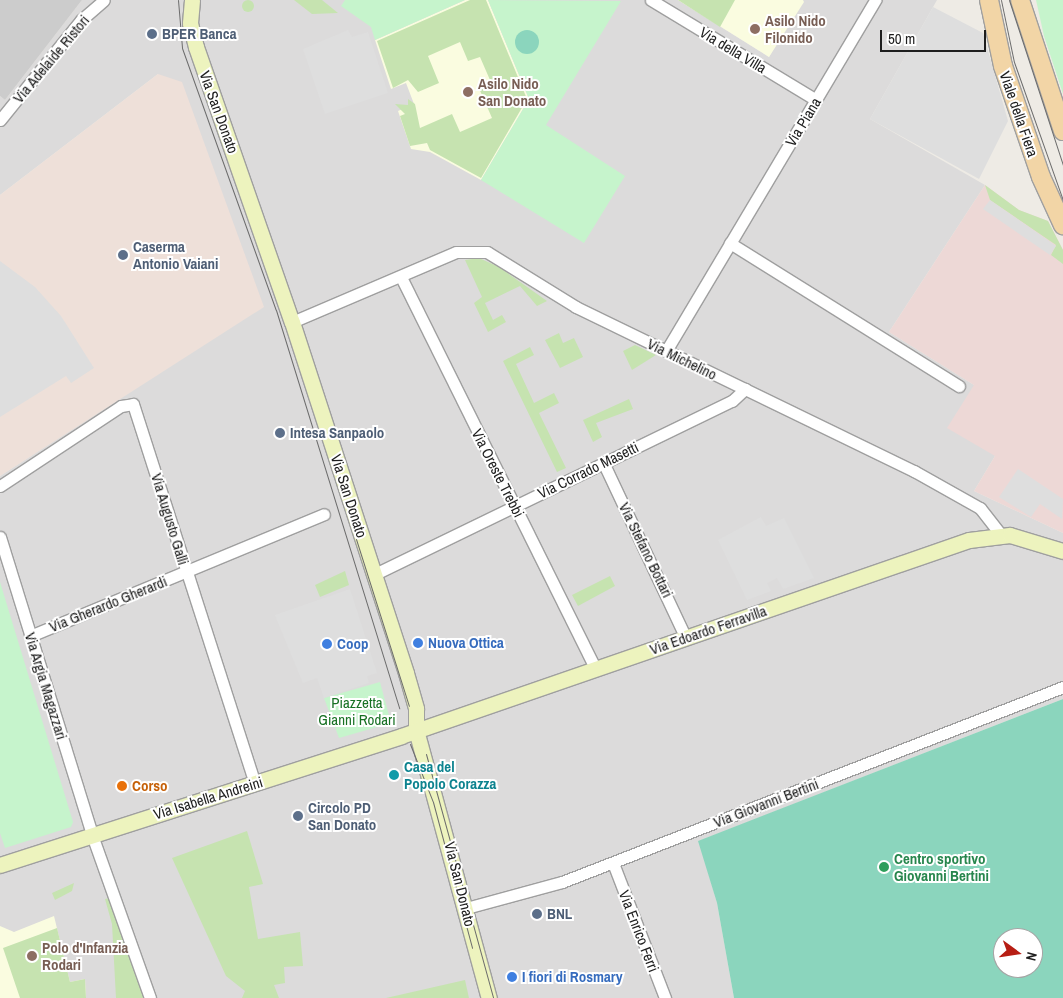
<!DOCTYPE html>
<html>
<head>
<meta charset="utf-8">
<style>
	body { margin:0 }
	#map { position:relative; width:1063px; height:998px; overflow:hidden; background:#eeebe5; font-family:"Archivo Narrow",sans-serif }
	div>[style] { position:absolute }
	.residential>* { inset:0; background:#dcdbdb }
	.commercial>* { inset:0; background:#edd8d6 }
	.education>* { inset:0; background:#fafce0 }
	.religious>* { inset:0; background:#ccc }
	.military>* { inset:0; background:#eee0d9 }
	.grass>* { inset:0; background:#c6e3b0 }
	.round { border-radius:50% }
	.park>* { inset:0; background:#c6f4cc }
	.pitch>* { inset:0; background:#8bd5bd }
	.parking>* { inset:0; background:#dedede }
	.roads { filter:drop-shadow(1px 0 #9f9f9f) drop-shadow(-1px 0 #9f9f9f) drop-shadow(0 1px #9f9f9f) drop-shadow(0 -1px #9f9f9f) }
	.street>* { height:11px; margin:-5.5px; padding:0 5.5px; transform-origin:5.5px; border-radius:5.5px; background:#fff }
	.secondary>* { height:15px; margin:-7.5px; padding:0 7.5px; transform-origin:7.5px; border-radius:7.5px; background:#edf3be }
	.primary>* { height:18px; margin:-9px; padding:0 9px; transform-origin:9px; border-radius:9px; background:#f2d5a6 }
	.tram>* { height:1px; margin:-0.5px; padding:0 0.5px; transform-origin:0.5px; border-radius:0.5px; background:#6c6c6c }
	.dots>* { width:14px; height:14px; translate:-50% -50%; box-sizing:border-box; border:2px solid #fff; border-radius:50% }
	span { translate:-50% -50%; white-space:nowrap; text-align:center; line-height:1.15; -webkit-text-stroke:4px #fff; paint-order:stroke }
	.education-label { font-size:15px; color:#785e54; font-weight:700 }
	.left { translate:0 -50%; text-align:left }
	.service-label { font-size:15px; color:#4e5e75; font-weight:700 }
	.street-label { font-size:15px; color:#1e1e1e }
	.shop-label { font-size:15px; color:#366cbe; font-weight:700 }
	.park-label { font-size:15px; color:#177123 }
	.culture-label { font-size:15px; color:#0d838f; font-weight:700 }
	.food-label { font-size:15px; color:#c56008; font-weight:700 }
	.leisure-label { font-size:15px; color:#27864d; font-weight:700 }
	.north { position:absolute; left:993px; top:928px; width:50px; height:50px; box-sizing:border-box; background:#fff; border:1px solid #a5a5a5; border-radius:50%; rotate:104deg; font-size:14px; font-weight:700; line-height:20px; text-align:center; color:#1e1e1e }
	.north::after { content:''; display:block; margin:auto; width:18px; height:22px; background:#b71e14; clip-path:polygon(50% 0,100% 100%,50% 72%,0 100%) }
	.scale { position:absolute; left:880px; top:30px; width:106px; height:22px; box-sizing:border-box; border:2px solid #1e1e1e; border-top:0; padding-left:6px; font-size:15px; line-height:18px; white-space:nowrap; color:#1e1e1e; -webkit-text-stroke:4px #fff; paint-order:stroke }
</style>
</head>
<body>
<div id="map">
	<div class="residential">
		<i style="clip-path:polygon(82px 0,678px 0,769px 57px,803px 0,937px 0,870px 119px,985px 185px,889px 332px,974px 385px,995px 456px,974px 491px,1063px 533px,1063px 699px,699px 841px,717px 903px,734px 998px,0 998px,0 476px,114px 402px,158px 74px,0 195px,0 96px,5px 100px)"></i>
	</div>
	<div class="commercial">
		<i style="clip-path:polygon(985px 185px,1019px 210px,1048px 221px,1063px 250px,1063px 533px,974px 491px,995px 456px,947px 428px,974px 385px,889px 332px)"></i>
	</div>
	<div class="education">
		<i style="clip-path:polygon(465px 0,488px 0,529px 99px,481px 180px,430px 152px,411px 149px,398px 111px,414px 104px,406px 83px,391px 89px,375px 40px)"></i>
		<i style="clip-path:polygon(678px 0,803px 0,804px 2px,769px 57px)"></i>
		<i style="clip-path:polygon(54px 916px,70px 982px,85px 979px,86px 998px,0 998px,0 926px,14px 932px)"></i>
	</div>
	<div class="religious">
		<i style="clip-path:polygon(0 0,82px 0,5px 100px,0 96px)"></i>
	</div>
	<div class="military">
		<i style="clip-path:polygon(158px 74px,182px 82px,264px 307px,0 476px,0 195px)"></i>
	</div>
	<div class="grass">
		<i style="clip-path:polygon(294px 0,322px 0,338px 13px,312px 14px)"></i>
		<i style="clip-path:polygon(470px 0,486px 0,527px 99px,481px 178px,430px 150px,427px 143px,410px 146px,400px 116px,405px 114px,395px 104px,408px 105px,408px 99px,415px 104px,420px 128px,452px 114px,460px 132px,492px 118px,478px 86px,490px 80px,480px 57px,468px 61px,460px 42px,428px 56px,439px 83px,418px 92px,408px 80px,393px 88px,377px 41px)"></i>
		<i style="clip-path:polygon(678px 0,735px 0,720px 27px)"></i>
		<i class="round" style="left:242px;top:0;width:12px;height:12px"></i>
		<i style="clip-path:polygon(985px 185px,1019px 210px,1048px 221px,1063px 250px,1063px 264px,1051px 255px,1056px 245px,990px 200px)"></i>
		<i style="clip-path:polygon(479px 258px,499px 267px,547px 301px,537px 306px,520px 286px,485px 303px,493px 320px,502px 315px,506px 322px,488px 332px,474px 303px,482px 297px,465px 260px)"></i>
		<i style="clip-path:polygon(559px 333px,563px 343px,574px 338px,583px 357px,560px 368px,545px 340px)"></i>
		<i style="clip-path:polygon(635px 345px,656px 355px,632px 370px,623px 351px)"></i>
		<i style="clip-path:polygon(530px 347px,534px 355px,516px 364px,534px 403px,554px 393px,559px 403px,539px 413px,566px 468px,557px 472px,503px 361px)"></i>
		<i style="clip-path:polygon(629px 399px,633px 409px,596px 423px,602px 437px,593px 442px,583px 420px)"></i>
		<i style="clip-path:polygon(345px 571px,349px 585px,320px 597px,315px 585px)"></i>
		<i style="clip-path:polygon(610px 576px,615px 586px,578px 606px,572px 595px)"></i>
		<i style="clip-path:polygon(247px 831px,263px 884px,249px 887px,258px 939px,300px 932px,303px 966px,284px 967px,285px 983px,274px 985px,279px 998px,242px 998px,245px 991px,226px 976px,172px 858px)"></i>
		<i style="clip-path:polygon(74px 883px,72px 891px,55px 900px,52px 893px)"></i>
		<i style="clip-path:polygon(110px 898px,143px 991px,144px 998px,116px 998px,112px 924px,105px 899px)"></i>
		<i style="clip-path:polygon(57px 928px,70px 982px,85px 979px,86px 998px,20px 998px,3px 948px)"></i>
		<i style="clip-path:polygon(465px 980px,469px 998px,386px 998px)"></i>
	</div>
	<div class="park">
		<i style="clip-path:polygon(345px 0,465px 0,375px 40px,371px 27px,341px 6px)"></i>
		<i style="clip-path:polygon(488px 0,621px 1px,546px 125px,625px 176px,584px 243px,481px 180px,529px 99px)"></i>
		<i style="clip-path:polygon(1036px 0,1063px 0,1063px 94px,1044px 36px)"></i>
		<i style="clip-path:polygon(0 582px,73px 822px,71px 827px,5px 848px,0 833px)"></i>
		<i style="clip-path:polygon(380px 682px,391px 723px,339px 738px,324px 698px)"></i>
	</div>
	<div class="pitch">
		<i class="round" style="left:515px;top:30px;width:24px;height:24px"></i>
		<i style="clip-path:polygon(evenodd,1063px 699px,1063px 998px,734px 998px,717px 903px,698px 841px,1063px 699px,1003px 938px,1033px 938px,1033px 968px,1003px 968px,1003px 938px)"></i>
	</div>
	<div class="parking">
		<i style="clip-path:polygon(933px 7px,983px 33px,1008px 121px,979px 179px,870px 119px)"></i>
		<i style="clip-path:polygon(348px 30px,352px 37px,368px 32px,388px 93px,325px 114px,303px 49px)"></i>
		<i style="clip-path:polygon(990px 200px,1056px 246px,1050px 255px,983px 209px)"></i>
		<i style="clip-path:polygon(0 261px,35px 287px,61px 316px,94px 368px,71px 383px,66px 376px,0 417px)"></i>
		<i style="clip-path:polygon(1018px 469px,1063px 499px,1062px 519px,1040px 504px,1031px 517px,999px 497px)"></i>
		<i style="clip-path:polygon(761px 517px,766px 526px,784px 518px,814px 578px,783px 589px,777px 578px,767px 583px,771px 591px,747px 600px,718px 540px)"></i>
		<i style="clip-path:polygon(350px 589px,377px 673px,367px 676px,369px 683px,324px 698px,317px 678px,303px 683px,275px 615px)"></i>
	</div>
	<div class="roads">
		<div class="street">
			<i style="left:651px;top:0;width:193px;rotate:31.2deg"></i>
			<i style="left:0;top:120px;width:129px;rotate:-51deg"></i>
			<i style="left:81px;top:20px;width:30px;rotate:-41deg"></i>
			<i style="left:730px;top:243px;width:270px;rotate:32deg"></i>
			<i style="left:401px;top:277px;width:438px;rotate:63.6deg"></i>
			<i style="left:292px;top:322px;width:178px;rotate:-23.1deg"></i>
			<i style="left:456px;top:252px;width:31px"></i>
			<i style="left:487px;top:252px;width:105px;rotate:31.7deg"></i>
			<i style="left:576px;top:307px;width:376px;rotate:25.9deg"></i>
			<i style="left:914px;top:471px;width:76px;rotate:29.3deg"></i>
			<i style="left:980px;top:508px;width:33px;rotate:52deg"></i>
			<i style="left:666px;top:351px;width:409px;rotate:-59.2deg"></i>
			<i style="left:603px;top:462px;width:195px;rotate:64.8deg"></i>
			<i style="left:0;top:486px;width:145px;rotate:-33.5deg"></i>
			<i style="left:121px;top:406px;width:12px;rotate:-9deg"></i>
			<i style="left:133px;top:404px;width:398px;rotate:72.2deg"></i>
			<i style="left:0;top:537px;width:312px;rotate:72.8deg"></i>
			<i style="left:92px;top:835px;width:173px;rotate:70.4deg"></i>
			<i style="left:375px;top:574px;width:397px;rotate:-25.9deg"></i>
			<i style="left:732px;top:401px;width:18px;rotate:-43deg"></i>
			<i style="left:30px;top:636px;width:318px;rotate:-22.5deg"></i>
			<i style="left:613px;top:863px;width:145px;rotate:68.9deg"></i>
			<i style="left:466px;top:908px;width:99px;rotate:-15.2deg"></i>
			<i style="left:562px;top:882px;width:538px;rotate:-21.27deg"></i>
		</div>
		<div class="secondary">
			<i style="left:192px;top:0;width:23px;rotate:95deg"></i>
			<i style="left:190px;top:23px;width:25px;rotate:76deg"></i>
			<i style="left:196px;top:47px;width:291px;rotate:70.8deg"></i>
			<i style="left:292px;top:322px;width:369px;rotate:72deg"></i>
			<i style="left:406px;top:673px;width:37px;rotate:74deg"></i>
			<i style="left:416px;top:709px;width:21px;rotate:90deg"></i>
			<i style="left:416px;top:730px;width:278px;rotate:74.8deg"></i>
			<i style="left:0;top:865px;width:421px;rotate:-17.8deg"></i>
			<i style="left:401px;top:736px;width:601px;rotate:-19.04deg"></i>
			<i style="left:969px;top:540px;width:41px;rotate:-7deg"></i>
			<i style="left:1010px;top:535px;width:55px;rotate:16.8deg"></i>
		</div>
		<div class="primary">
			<i style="left:989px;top:0;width:67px;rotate:78deg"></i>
			<i style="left:1003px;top:66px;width:117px;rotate:71.1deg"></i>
			<i style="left:1041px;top:177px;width:53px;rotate:65.4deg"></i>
			<i style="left:1020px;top:0;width:138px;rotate:71.8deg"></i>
		</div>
	</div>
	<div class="tram">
		<i style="left:178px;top:0;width:48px;rotate:85.2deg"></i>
		<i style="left:182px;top:48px;width:278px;rotate:70.3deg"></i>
		<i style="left:276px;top:310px;width:417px;rotate:72.8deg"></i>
		<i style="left:1001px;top:0;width:63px;rotate:78.2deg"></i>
		<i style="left:1014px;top:62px;width:146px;rotate:70.5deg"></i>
		<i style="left:1009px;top:0;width:174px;rotate:71.9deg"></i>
		<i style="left:356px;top:539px;width:175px;rotate:72.4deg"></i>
		<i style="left:410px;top:744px;width:62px;rotate:68.4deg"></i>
		<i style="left:433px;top:802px;width:151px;rotate:75deg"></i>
		<i style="left:426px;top:754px;width:253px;rotate:74.6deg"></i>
	</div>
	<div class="dots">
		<i style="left:755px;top:29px;background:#8d6e63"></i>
		<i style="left:152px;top:34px;background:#5c6f8a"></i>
		<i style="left:468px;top:92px;background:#8d6e63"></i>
		<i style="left:123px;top:255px;background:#5c6f8a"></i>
		<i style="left:280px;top:433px;background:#5c6f8a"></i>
		<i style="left:418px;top:643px;background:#3f7fe0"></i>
		<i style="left:327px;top:644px;background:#3f7fe0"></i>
		<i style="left:394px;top:775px;background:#0f9aa8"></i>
		<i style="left:122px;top:786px;background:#e8710a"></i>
		<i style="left:298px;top:816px;background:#5c6f8a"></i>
		<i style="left:884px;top:867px;background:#2e9e5b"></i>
		<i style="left:537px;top:914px;background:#5c6f8a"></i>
		<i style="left:32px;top:956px;background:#8d6e63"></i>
		<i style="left:512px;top:977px;background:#3f7fe0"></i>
	</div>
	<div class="education-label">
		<span class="left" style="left:765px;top:29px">Asilo Nido<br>Filonido</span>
		<span class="left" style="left:478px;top:92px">Asilo Nido<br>San Donato</span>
		<span class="left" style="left:42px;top:956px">Polo d'Infanzia<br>Rodari</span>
	</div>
	<div class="service-label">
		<span class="left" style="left:162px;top:34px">BPER Banca</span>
		<span class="left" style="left:133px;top:255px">Caserma<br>Antonio Vaiani</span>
		<span class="left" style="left:290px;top:433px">Intesa Sanpaolo</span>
		<span class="left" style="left:308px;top:816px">Circolo PD<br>San Donato</span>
		<span class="left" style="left:547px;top:914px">BNL</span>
	</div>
	<div class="street-label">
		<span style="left:733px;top:50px;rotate:31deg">Via della Villa</span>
		<span style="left:51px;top:59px;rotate:-50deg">Via Adelaide Ristori</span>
		<span style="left:219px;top:112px;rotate:70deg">Via San Donato</span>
		<span style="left:1019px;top:114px;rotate:71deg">Viale della Fiera</span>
		<span style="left:803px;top:122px;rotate:-59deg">Via Piana</span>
		<span style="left:682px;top:359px;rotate:26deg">Via Michelino</span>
		<span style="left:588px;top:470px;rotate:-26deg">Via Corrado Masetti</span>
		<span style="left:498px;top:473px;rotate:63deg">Via Oreste Trebbi</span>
		<span style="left:349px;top:496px;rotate:72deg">Via San Donato</span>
		<span style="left:170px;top:519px;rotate:73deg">Via Augusto Galli</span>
		<span style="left:646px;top:550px;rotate:64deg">Via Stefano Bottari</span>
		<span style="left:108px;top:604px;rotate:-22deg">Via Gherardo Gherardi</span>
		<span style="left:708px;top:630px;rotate:-19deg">Via Edoardo Ferravilla</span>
		<span style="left:46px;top:686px;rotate:73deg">Via Argia Magazzari</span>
		<span style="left:208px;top:798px;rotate:-17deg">Via Isabella Andreini</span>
		<span style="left:766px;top:803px;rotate:-21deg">Via Giovanni Bertini</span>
		<span style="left:460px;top:884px;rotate:76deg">Via San Donato</span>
		<span style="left:639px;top:931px;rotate:69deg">Via Enrico Ferri</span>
	</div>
	<div class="shop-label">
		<span class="left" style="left:428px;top:643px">Nuova Ottica</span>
		<span class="left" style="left:337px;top:644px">Coop</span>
		<span class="left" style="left:522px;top:977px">I fiori di Rosmary</span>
	</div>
	<div class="park-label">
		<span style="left:357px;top:711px">Piazzetta<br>Gianni Rodari</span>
	</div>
	<div class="culture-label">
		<span class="left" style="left:404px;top:775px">Casa del<br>Popolo Corazza</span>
	</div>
	<div class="food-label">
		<span class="left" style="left:132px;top:786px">Corso</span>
	</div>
	<div class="leisure-label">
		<span class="left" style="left:894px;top:867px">Centro sportivo<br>Giovanni Bertini</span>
	</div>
	<div class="north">N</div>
	<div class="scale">50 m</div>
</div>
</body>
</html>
